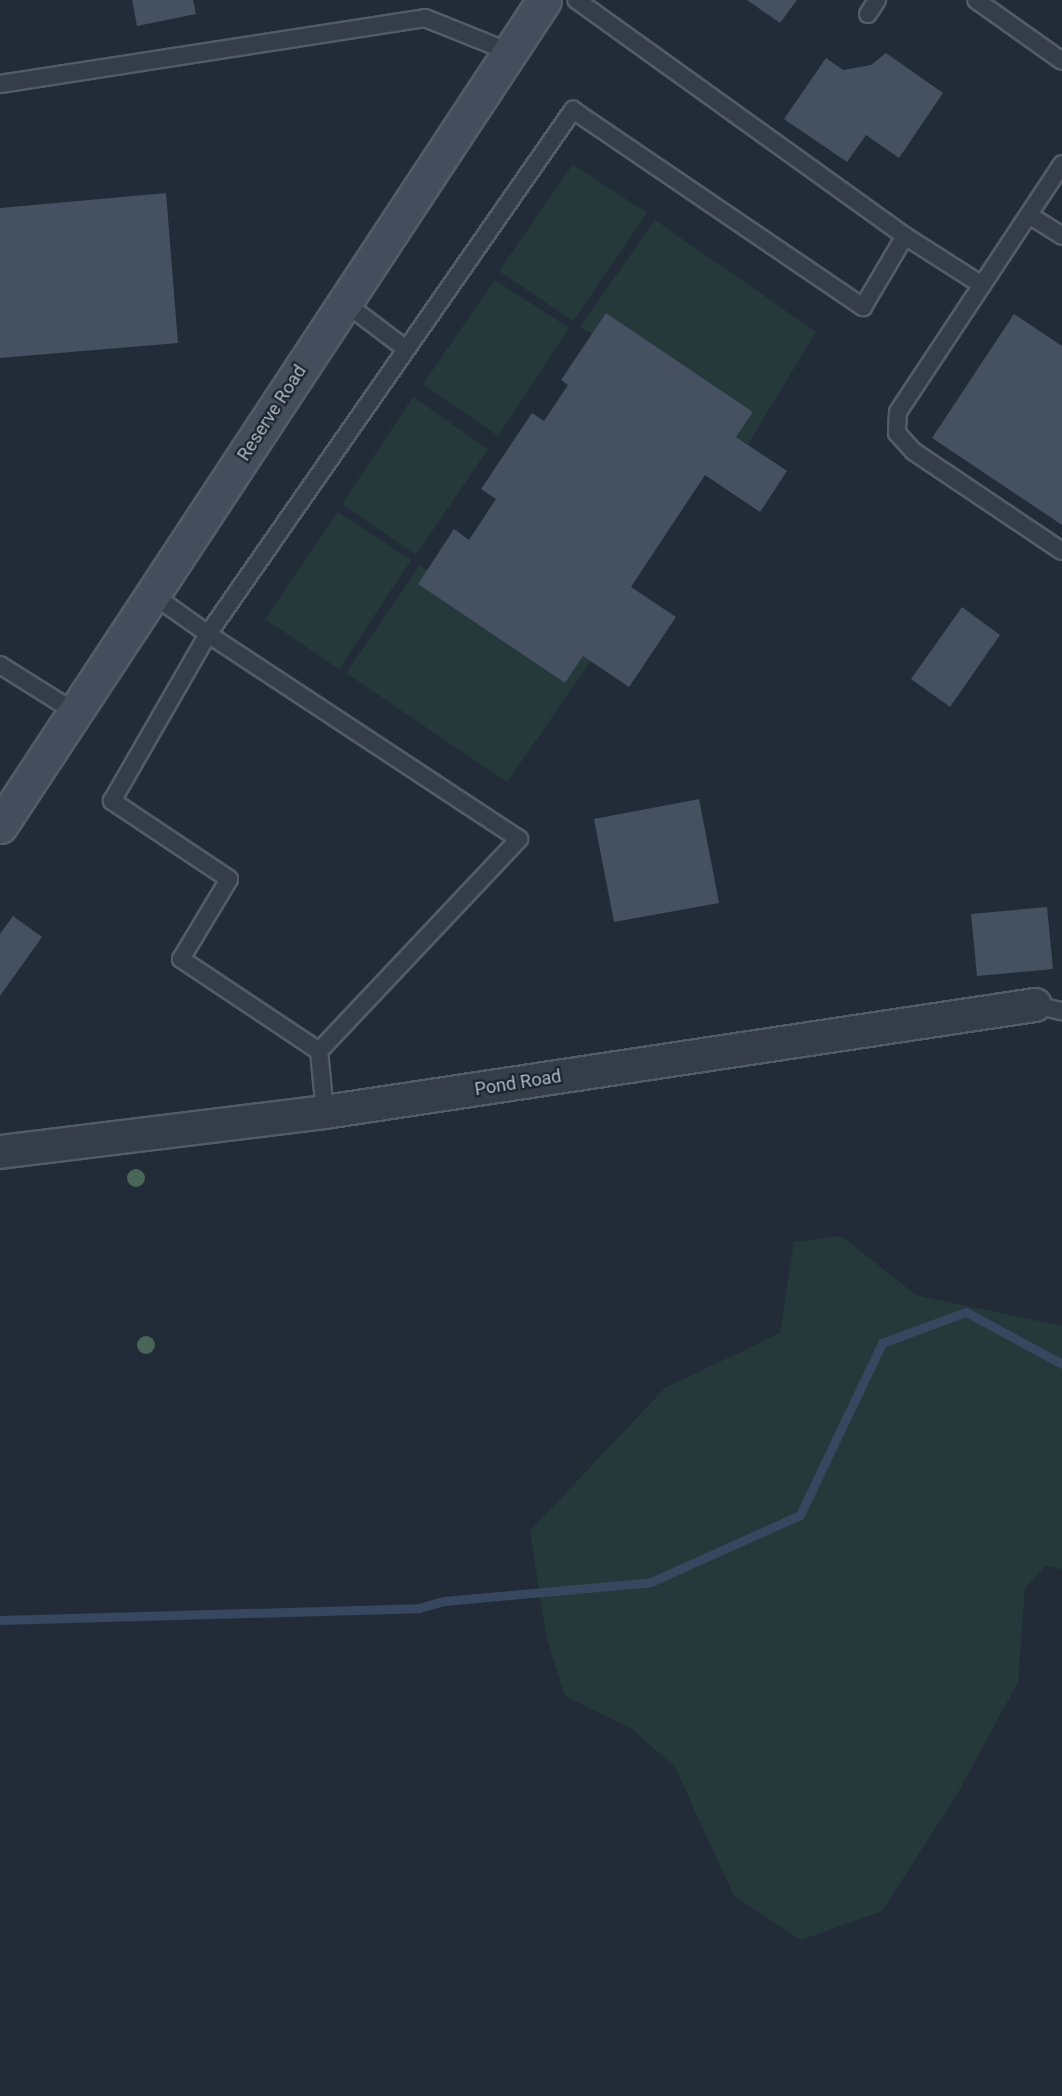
<!DOCTYPE html>
<html>
<head>
<meta charset="utf-8">
<style>
	body { margin:0 }
	#map { position:relative; width:1062px; height:2096px; overflow:hidden; background:#222c38; font-family:Roboto,sans-serif }
	div>[style] { position:absolute }
	.green>* { inset:0; background:#25393a }
	.stream>* { height:9px; margin:-4.5px; padding:0 4.5px; transform-origin:4.5px; border-radius:4.5px; background:#36475f }
	.building>* { inset:0; background:#455160 }
	.roads { filter:drop-shadow(2px 0 #535b66) drop-shadow(-2px 0 #535b66) drop-shadow(0 2px #535b66) drop-shadow(0 -2px #535b66) }
	.lane>* { height:16px; margin:-8px; padding:0 8px; transform-origin:8px; border-radius:8px; background:#353d48 }
	.street>* { height:32px; margin:-16px; padding:0 16px; transform-origin:16px; border-radius:16px; background:#353d48 }
	.secondary>* { height:33px; margin:-16.5px; padding:0 16.5px; transform-origin:16.5px; border-radius:16.5px; background:#434d5b }
	.trees>* { width:18px; height:18px; margin:-9px; border-radius:50%; background:#486557 }
	span { translate:-50% -50%; white-space:nowrap; text-align:center; line-height:1.15; -webkit-text-stroke:4.5px #1b232d; paint-order:stroke }
	.street-label { font-size:18px; color:#b0b8c5 }
</style>
</head>
<body>
<div id="map">
	<div class="green">
		<i style="clip-path:polygon(573px 164px,647px 213px,573px 321px,499px 271px)"></i>
		<i style="clip-path:polygon(655px 220px,816px 332px,748px 444px,736px 437px,753px 412px,606px 313px,592px 334px,580px 327px)"></i>
		<i style="clip-path:polygon(495px 280px,569px 328px,498px 436px,423px 384px)"></i>
		<i style="clip-path:polygon(413px 397px,488px 449px,416px 555px,342px 504px)"></i>
		<i style="clip-path:polygon(338px 512px,411px 560px,339px 669px,265px 619px)"></i>
		<i style="clip-path:polygon(420px 565px,427px 570px,418px 584px,565px 683px,583px 656px,591px 661px,507px 782px,346px 673px)"></i>
		<i style="clip-path:polygon(841px 1236px,916px 1295px,1062px 1326px,1062px 1569px,1046px 1566px,1025px 1588px,1018px 1682px,956px 1796px,882px 1911px,801px 1940px,734px 1896px,675px 1767px,632px 1729px,565px 1696px,546px 1635px,530px 1531px,665px 1388px,780px 1333px,794px 1242px)"></i>
	</div>
	<div class="stream">
		<i style="left:0;top:1620px;width:419px;rotate:-1.6deg"></i>
		<i style="left:419px;top:1608px;width:26px;rotate:-16deg"></i>
		<i style="left:444px;top:1601px;width:208px;rotate:-5.2deg"></i>
		<i style="left:651px;top:1582px;width:163px;rotate:-24.2deg"></i>
		<i style="left:800px;top:1515px;width:191px;rotate:-64.5deg"></i>
		<i style="left:882px;top:1343px;width:90px;rotate:-20.3deg"></i>
		<i style="left:966px;top:1312px;width:109px;rotate:28.4deg"></i>
	</div>
	<div class="building">
		<i style="clip-path:polygon(132px 0,193px 0,196px 14px,137px 26px)"></i>
		<i style="clip-path:polygon(747px 0,797px 0,780px 23px)"></i>
		<i style="clip-path:polygon(886px 53px,943px 93px,899px 158px,866px 135px,847px 162px,784px 119px,826px 58px,843px 70px,871px 65px)"></i>
		<i style="clip-path:polygon(166px 193px,178px 343px,0 358px,0 208px)"></i>
		<i style="clip-path:polygon(606px 313px,753px 412px,736px 437px,787px 471px,760px 512px,705px 475px,631px 587px,676px 617px,629px 687px,583px 656px,565px 683px,418px 584px,454px 529px,469px 540px,496px 499px,481px 489px,532px 413px,544px 421px,568px 385px,561px 380px)"></i>
		<i style="clip-path:polygon(1014px 314px,1062px 346px,1062px 525px,932px 438px)"></i>
		<i style="clip-path:polygon(962px 607px,1000px 635px,950px 707px,911px 679px)"></i>
		<i style="clip-path:polygon(699px 799px,719px 903px,614px 922px,594px 819px)"></i>
		<i style="clip-path:polygon(1047px 907px,1053px 969px,977px 976px,971px 914px)"></i>
		<i style="clip-path:polygon(13px 916px,42px 937px,0 996px,0 934px)"></i>
	</div>
	<div class="roads">
		<div class="lane">
			<i style="left:976px;top:0;width:105px;rotate:35.3deg"></i>
			<i style="left:868px;top:14px;width:17px;rotate:-57deg"></i>
			<i style="left:0;top:84px;width:430px;rotate:-8.8deg"></i>
			<i style="left:425px;top:18px;width:92px;rotate:21.8deg"></i>
			<i style="left:1029px;top:215px;width:39px;rotate:32deg"></i>
			<i style="left:905px;top:236px;width:91px;rotate:32.5deg"></i>
			<i style="left:982px;top:285px;width:145px;rotate:-56.5deg"></i>
			<i style="left:982px;top:285px;width:152px;rotate:123.5deg"></i>
			<i style="left:898px;top:412px;width:21px;rotate:93deg"></i>
			<i style="left:897px;top:433px;width:24px;rotate:48deg"></i>
			<i style="left:913px;top:451px;width:179px;rotate:33.9deg"></i>
			<i style="left:345px;top:303px;width:76px;rotate:37deg"></i>
			<i style="left:153px;top:595px;width:67px;rotate:35.3deg"></i>
			<i style="left:208px;top:634px;width:372px;rotate:33.4deg"></i>
			<i style="left:519px;top:839px;width:291px;rotate:133.3deg"></i>
			<i style="left:319px;top:1051px;width:166px;rotate:-146.3deg"></i>
			<i style="left:181px;top:959px;width:93px;rotate:-59deg"></i>
			<i style="left:229px;top:879px;width:141px;rotate:-146.3deg"></i>
			<i style="left:112px;top:801px;width:193px;rotate:-60.1deg"></i>
			<i style="left:208px;top:634px;width:639px;rotate:-55.14deg"></i>
			<i style="left:573px;top:110px;width:351px;rotate:34.2deg"></i>
			<i style="left:863px;top:307px;width:82px;rotate:-59.4deg"></i>
			<i style="left:905px;top:236px;width:405px;rotate:-144.3deg"></i>
			<i style="left:0;top:665px;width:89px;rotate:32.1deg"></i>
			<i style="left:1035px;top:1005px;width:28px;rotate:13deg"></i>
			<i style="left:319px;top:1051px;width:61px;rotate:84.4deg"></i>
		</div>
		<div class="street">
			<i style="left:0;top:1152px;width:327px;rotate:-7deg"></i>
			<i style="left:325px;top:1112px;width:718px;rotate:-8.57deg"></i>
		</div>
		<div class="secondary">
			<i style="left:0;top:826px;width:989px;rotate:-56.63deg"></i>
		</div>
	</div>
	<div class="trees">
		<i style="left:136px;top:1178px"></i>
		<i style="left:146px;top:1345px"></i>
	</div>
	<div class="street-label">
		<span style="left:272px;top:413px;rotate:-57deg">Reserve Road</span>
		<span style="left:518px;top:1083px;rotate:-9deg">Pond Road</span>
	</div>
</div>
</body>
</html>
